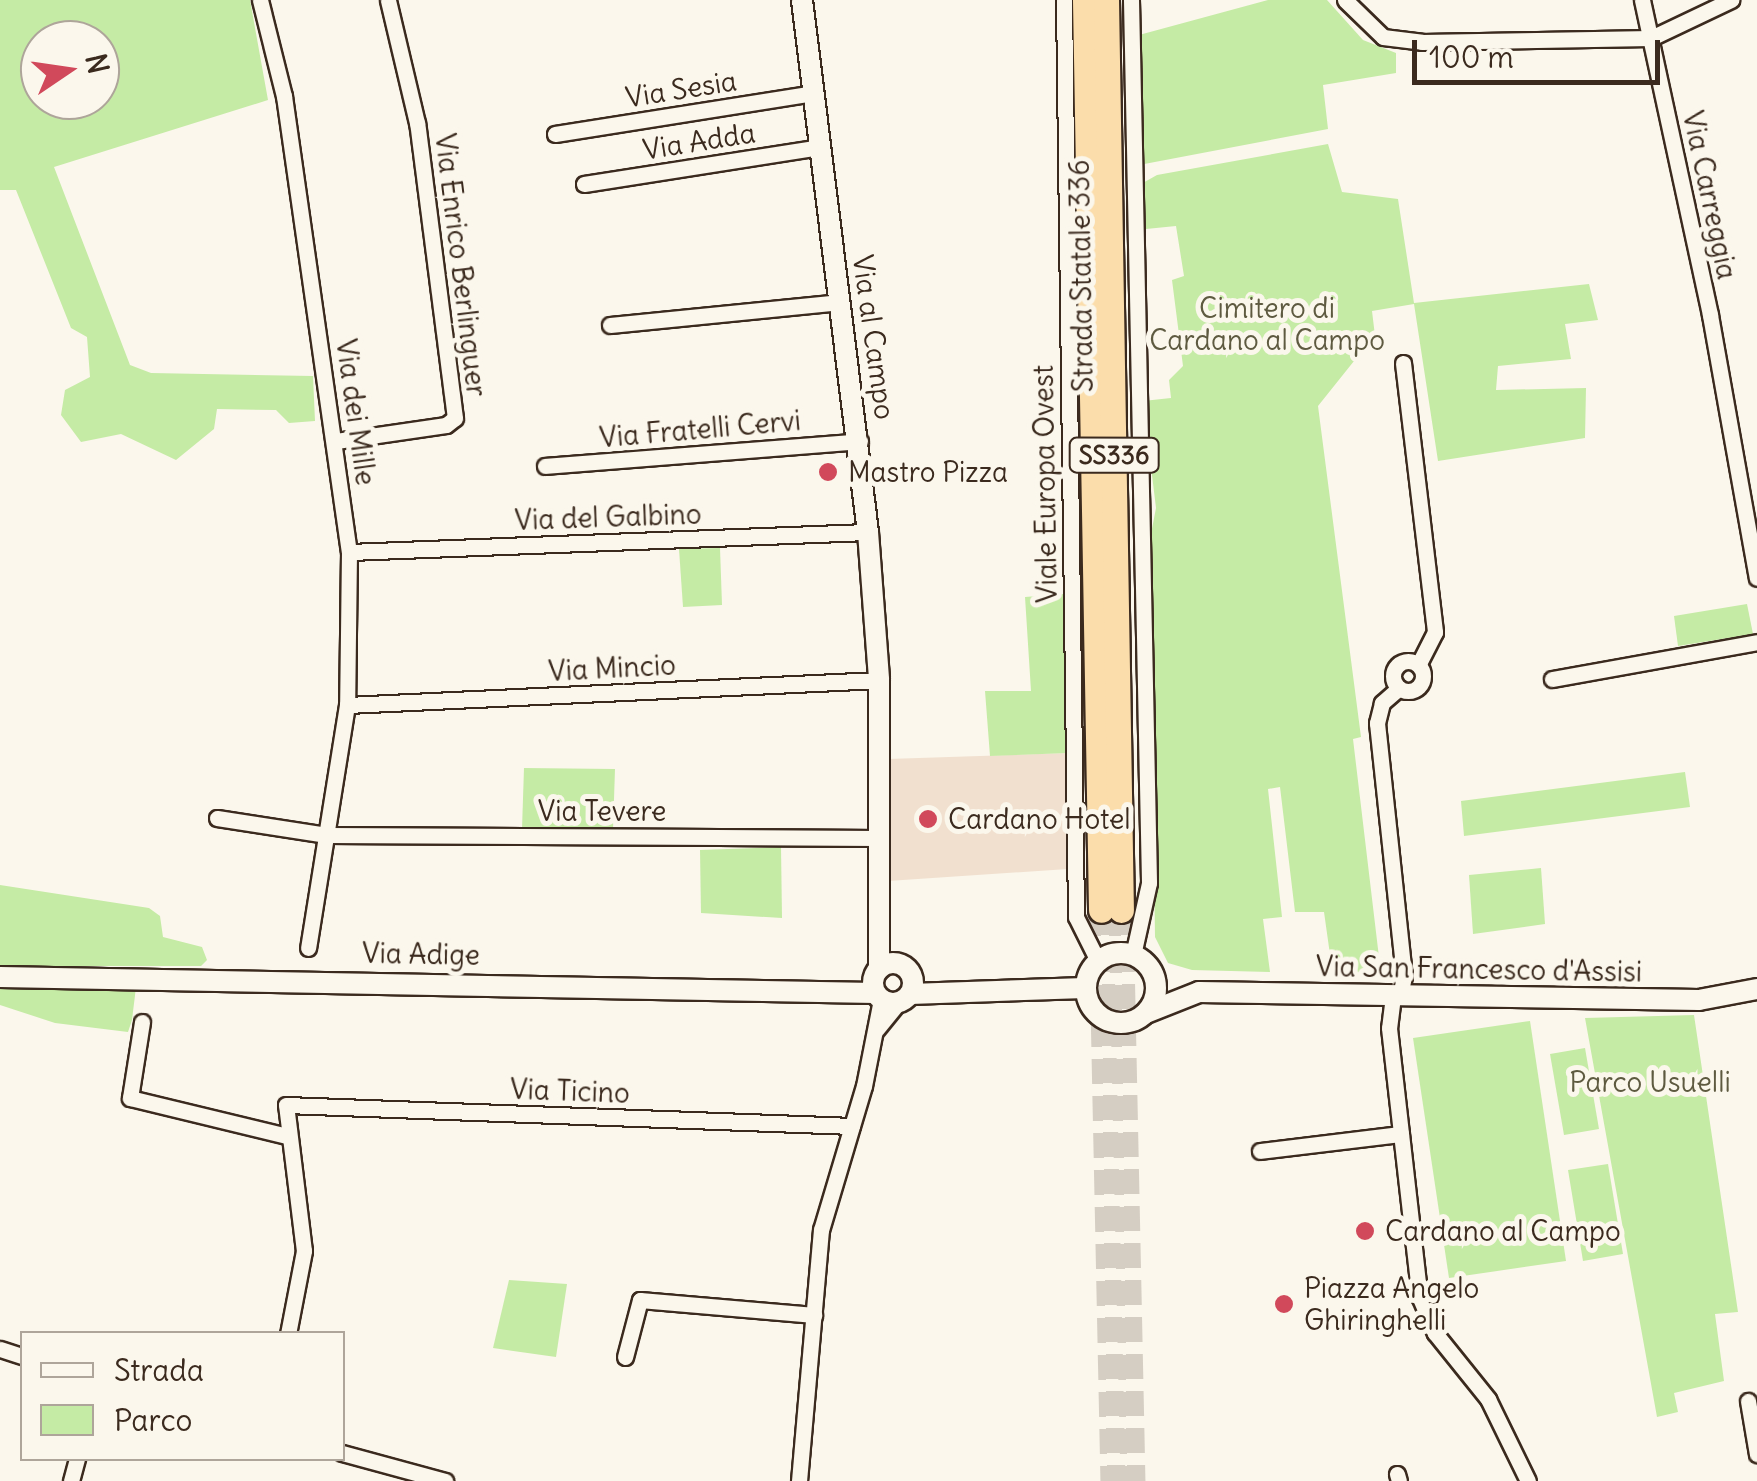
<!DOCTYPE html>
<html>
<head>
<meta charset="utf-8">
<style>
	body { margin:0 }
	#map { position:relative; width:1757px; height:1481px; overflow:hidden; background:#fbf7ec; font-family:Delius,sans-serif }
	div>[style] { position:absolute }
	.built>* { inset:0; background:#f1e0cf }
	.green>* { inset:0; background:#c5eba5 }
	.trunk-tunnel>* { height:25px; margin-top:-12.5px; transform-origin:0; background:repeating-linear-gradient(90deg,#d5cec3 0 25px,transparent 0 37px) }
	.roads { filter:drop-shadow(2px 0 #3b2a1e) drop-shadow(-2px 0 #3b2a1e) drop-shadow(0 2px #3b2a1e) drop-shadow(0 -2px #3b2a1e) }
	.minor>* { height:15px; margin:-7.5px; padding:0 7.5px; transform-origin:7.5px; border-radius:7.5px; background:#fbf7ec }
	.minor>.ring { margin:-7.5px; padding:0; box-sizing:content-box; background:none; border:15px solid #fbf7ec; border-radius:50% }
	.tertiary>* { height:20px; margin:-10px; padding:0 10px; transform-origin:10px; border-radius:10px; background:#fbf7ec }
	.tertiary>.ring { margin:-10px; padding:0; box-sizing:content-box; background:none; border:20px solid #fbf7ec; border-radius:50% }
	.trunk>* { height:25px; margin:-12.5px; padding:0 12.5px; transform-origin:12.5px; border-radius:12.5px; background:#fbddab }
	.dots>* { width:28px; height:28px; translate:-50% -50%; box-sizing:border-box; border:5px solid #fbf7ec; border-radius:50% }
	span { translate:-50% -50%; white-space:nowrap; text-align:center; line-height:1.15; -webkit-text-stroke:10px #fbf7ec; paint-order:stroke }
	.shield-label span { padding:2px 8px; background:#fbf7ec; border:2px solid; border-radius:8px; -webkit-text-stroke-width:0 }
	.shield-label { font-size:25px; color:#3b2a1e; font-weight:700 }
	.street-label { font-size:28px; color:#3b2a1e }
	.park-label { font-size:28px; color:#5e5a40 }
	.poi-label { font-size:28px; color:#3b2a1e }
	.left { translate:0 -50%; text-align:left }
	.legend { position:absolute; left:20px; top:1331px; width:325px; height:130px; box-sizing:border-box; background:#fbf7ec; border:2px solid #aea59a; margin:0; padding:12px 18px; list-style:none; font-size:30px; color:#3b2a1e }
	.legend li { display:flex; align-items:center; gap:20px; height:50px }
	.legend b { width:50px; border:2px solid #aea59a }
	.north { position:absolute; left:20px; top:20px; width:100px; height:100px; box-sizing:border-box; background:#fbf7ec; border:2px solid #aea59a; border-radius:50%; rotate:77deg; font-size:28px; font-weight:700; line-height:40px; text-align:center; color:#3b2a1e }
	.north::after { content:''; display:block; margin:auto; width:35px; height:45px; background:#d1495b; clip-path:polygon(50% 0,100% 100%,50% 72%,0 100%) }
	.scale { position:absolute; left:1412px; top:40px; width:248px; height:45px; box-sizing:border-box; border:5px solid #3b2a1e; border-top:0; padding-left:12px; font-size:30px; line-height:35px; white-space:nowrap; color:#3b2a1e; -webkit-text-stroke:8px #fbf7ec; paint-order:stroke }
</style>
</head>
<body>
<div id="map">
	<div class="built">
		<i style="clip-path:polygon(1068px 753px,1068px 869px,888px 881px,888px 759px)"></i>
	</div>
	<div class="green">
		<i style="clip-path:polygon(evenodd,0 0,250px 0,268px 100px,54px 167px,130px 365px,151px 373px,313px 376px,315px 421px,289px 423px,276px 410px,217px 409px,214px 429px,176px 460px,121px 434px,81px 442px,61px 415px,65px 390px,90px 377px,87px 337px,71px 328px,16px 190px,0 190px,0 0,40px 40px,100px 40px,100px 100px,40px 100px,40px 40px)"></i>
		<i style="clip-path:polygon(1268px 0,1327px 0,1363px 40px,1396px 53px,1396px 73px,1323px 85px,1328px 129px,1139px 165px,1139px 35px)"></i>
		<i style="clip-path:polygon(1328px 144px,1342px 192px,1398px 199px,1414px 303px,1589px 284px,1598px 320px,1565px 324px,1571px 359px,1498px 366px,1496px 390px,1586px 388px,1585px 438px,1438px 461px,1414px 304px,1372px 311px,1376px 344px,1366px 346px,1318px 406px,1361px 737px,1353px 739px,1381px 974px,1333px 976px,1324px 912px,1295px 912px,1280px 787px,1268px 789px,1282px 917px,1263px 919px,1270px 972px,1192px 970px,1168px 963px,1155px 937px,1150px 539px,1156px 508px,1143px 401px,1171px 398px,1169px 380px,1183px 366px,1172px 280px,1184px 276px,1176px 226px,1146px 229px,1141px 220px,1141px 184px,1157px 175px)"></i>
		<i style="clip-path:polygon(720px 548px,722px 605px,683px 607px,679px 549px)"></i>
		<i style="clip-path:polygon(1064px 594px,1068px 753px,990px 756px,985px 691px,1031px 691px,1025px 597px)"></i>
		<i style="clip-path:polygon(1747px 604px,1753px 634px,1678px 646px,1674px 616px)"></i>
		<i style="clip-path:polygon(524px 768px,615px 769px,613px 829px,522px 829px)"></i>
		<i style="clip-path:polygon(1685px 772px,1690px 807px,1464px 836px,1461px 801px)"></i>
		<i style="clip-path:polygon(781px 847px,782px 918px,701px 913px,700px 850px)"></i>
		<i style="clip-path:polygon(1541px 868px,1545px 924px,1473px 934px,1469px 875px)"></i>
		<i style="clip-path:polygon(0 885px,149px 908px,160px 916px,163px 937px,202px 947px,207px 960px,201px 966px,0 966px)"></i>
		<i style="clip-path:polygon(0 985px,136px 987px,132px 1020px,128px 1032px,55px 1023px,0 1005px)"></i>
		<i style="clip-path:polygon(1694px 1015px,1738px 1312px,1715px 1314px,1724px 1381px,1674px 1393px,1678px 1412px,1657px 1417px,1585px 1018px)"></i>
		<i style="clip-path:polygon(1530px 1021px,1566px 1261px,1449px 1278px,1413px 1038px)"></i>
		<i style="clip-path:polygon(1585px 1048px,1599px 1129px,1564px 1135px,1550px 1054px)"></i>
		<i style="clip-path:polygon(1608px 1164px,1623px 1254px,1583px 1261px,1568px 1170px)"></i>
		<i style="clip-path:polygon(509px 1280px,567px 1284px,556px 1357px,493px 1348px)"></i>
	</div>
	<div class="trunk-tunnel">
		<i style="left:1101px;top:910px;width:571px;rotate:88.8deg"></i>
		<i style="left:1121px;top:910px;width:571px;rotate:88.8deg"></i>
	</div>
	<div class="roads">
		<div class="minor">
			<i style="left:260px;top:0;width:99px;rotate:76deg"></i>
			<i style="left:284px;top:96px;width:461px;rotate:81.9deg"></i>
			<i style="left:349px;top:552px;width:153px;rotate:90.7deg"></i>
			<i style="left:347px;top:705px;width:246px;rotate:99.1deg"></i>
			<i style="left:1064px;top:0;width:917px;rotate:89.25deg"></i>
			<i style="left:1076px;top:917px;width:49px;rotate:63.4deg"></i>
			<i style="left:1131px;top:0;width:883px;rotate:88.83deg"></i>
			<i style="left:1149px;top:883px;width:74px;rotate:102.5deg"></i>
			<i style="left:1345px;top:0;width:53px;rotate:44.2deg"></i>
			<i style="left:1383px;top:37px;width:39px;rotate:7deg"></i>
			<i style="left:1422px;top:42px;width:229px;rotate:-1deg"></i>
			<i style="left:1651px;top:38px;width:89px;rotate:-25.4deg"></i>
			<i style="left:1642px;top:0;width:322px;rotate:77.8deg"></i>
			<i style="left:1710px;top:315px;width:267px;rotate:79.9deg"></i>
			<i style="left:555px;top:134px;width:263px;rotate:-9deg"></i>
			<i style="left:584px;top:184px;width:240px;rotate:-8.9deg"></i>
			<i style="left:610px;top:325px;width:232px;rotate:-5.7deg"></i>
			<i style="left:1403px;top:363px;width:271px;rotate:83.2deg"></i>
			<i style="left:1435px;top:632px;width:36px;rotate:117deg"></i>
			<i style="left:336px;top:441px;width:111px;rotate:-8.3deg"></i>
			<i style="left:446px;top:425px;width:11px;rotate:-38deg"></i>
			<i style="left:455px;top:418px;width:297px;rotate:-97.3deg"></i>
			<i style="left:417px;top:123px;width:126px;rotate:-103.3deg"></i>
			<i style="left:545px;top:466px;width:316px;rotate:-4.5deg"></i>
			<i style="left:349px;top:552px;width:519px;rotate:-2.21deg"></i>
			<i class="ring" style="left:1393px;top:661px;width:15px;height:15px"></i>
			<i style="left:1552px;top:679px;width:208px;rotate:-10.2deg"></i>
			<i style="left:1399px;top:688px;width:23px;rotate:139deg"></i>
			<i style="left:1382px;top:703px;width:21px;rotate:104deg"></i>
			<i style="left:1377px;top:723px;width:254px;rotate:83.9deg"></i>
			<i style="left:1404px;top:976px;width:20px;rotate:101deg"></i>
			<i style="left:347px;top:705px;width:533px;rotate:-2.69deg"></i>
			<i style="left:217px;top:818px;width:111px;rotate:8.8deg"></i>
			<i style="left:327px;top:835px;width:550px;rotate:0.31deg"></i>
			<i style="left:1393px;top:996px;width:32px;rotate:97deg"></i>
			<i style="left:1389px;top:1028px;width:272px;rotate:83.5deg"></i>
			<i style="left:1420px;top:1298px;width:38px;rotate:67deg"></i>
			<i style="left:1435px;top:1333px;width:85px;rotate:51.2deg"></i>
			<i style="left:1488px;top:1399px;width:91px;rotate:64deg"></i>
			<i style="left:142px;top:1022px;width:77px;rotate:99deg"></i>
			<i style="left:130px;top:1098px;width:162px;rotate:13.6deg"></i>
			<i style="left:877px;top:1029px;width:33px;rotate:-51deg"></i>
			<i style="left:1260px;top:1151px;width:142px;rotate:-6.9deg"></i>
			<i style="left:288px;top:1334px;width:85px;rotate:-79.1deg"></i>
			<i style="left:304px;top:1251px;width:147px;rotate:-97deg"></i>
			<i style="left:286px;top:1105px;width:566px;rotate:2.12deg"></i>
			<i style="left:0;top:1349px;width:23px;rotate:18deg"></i>
			<i style="left:625px;top:1357px;width:59px;rotate:-75.3deg"></i>
			<i style="left:640px;top:1300px;width:175px;rotate:4.9deg"></i>
			<i style="left:1748px;top:1401px;width:54px;rotate:80.4deg"></i>
			<i style="left:342px;top:1453px;width:107px;rotate:15.2deg"></i>
			<i style="left:1397px;top:1474px;width:7px;rotate:74deg"></i>
			<i style="left:71px;top:1481px;width:24px;rotate:-75deg"></i>
			<i style="left:799px;top:1481px;width:252px;rotate:-85deg"></i>
			<i style="left:821px;top:1230px;width:150px;rotate:-73.4deg"></i>
			<i style="left:864px;top:1086px;width:89px;rotate:-78.9deg"></i>
		</div>
		<div class="tertiary">
			<i style="left:802px;top:0;width:536px;rotate:82.93deg"></i>
			<i style="left:868px;top:532px;width:148px;rotate:85.7deg"></i>
			<i style="left:879px;top:680px;width:289px;rotate:90deg"></i>
			<i class="ring" style="left:1086px;top:953px;width:50px;height:50px"></i>
			<i class="ring" style="left:873px;top:963px;width:20px;height:20px"></i>
			<i style="left:0;top:977px;width:875px;rotate:1.05deg"></i>
			<i style="left:910px;top:994px;width:175px;rotate:-2deg"></i>
			<i style="left:1146px;top:1013px;width:57px;rotate:-21.6deg"></i>
			<i style="left:1199px;top:992px;width:500px;rotate:0.92deg"></i>
			<i style="left:1699px;top:1000px;width:59px;rotate:-10.7deg"></i>
		</div>
		<div class="trunk">
			<i style="left:1085px;top:0;width:910px;rotate:88.99deg"></i>
			<i style="left:1106px;top:0;width:910px;rotate:89.06deg"></i>
		</div>
	</div>
	<div class="dots">
		<i style="left:828px;top:472px;background:#d1495b"></i>
		<i style="left:928px;top:819px;background:#d1495b"></i>
		<i style="left:1365px;top:1231px;background:#d1495b"></i>
		<i style="left:1284px;top:1304px;background:#d1495b"></i>
	</div>
	<div class="shield-label">
		<span style="left:1114px;top:455px">SS336</span>
	</div>
	<div class="street-label">
		<span style="left:681px;top:89px;rotate:-9deg">Via Sesia</span>
		<span style="left:699px;top:141px;rotate:-9deg">Via Adda</span>
		<span style="left:1710px;top:195px;rotate:78deg">Via Carreggia</span>
		<span style="left:461px;top:265px;rotate:83deg">Via Enrico Berlinguer</span>
		<span style="left:1081px;top:276px;rotate:-91deg">Strada Statale 336</span>
		<span style="left:874px;top:337px;rotate:82deg">Via al Campo</span>
		<span style="left:356px;top:412px;rotate:82deg">Via dei Mille</span>
		<span style="left:700px;top:429px;rotate:-5deg">Via Fratelli Cervi</span>
		<span style="left:1045px;top:484px;rotate:-91deg">Viale Europa Ovest</span>
		<span style="left:608px;top:517px;rotate:-2deg">Via del Galbino</span>
		<span style="left:612px;top:668px;rotate:-3deg">Via Mincio</span>
		<span style="left:602px;top:811px">Via Tevere</span>
		<span style="left:421px;top:954px;rotate:1deg">Via Adige</span>
		<span style="left:1479px;top:969px;rotate:1deg">Via San Francesco d'Assisi</span>
		<span style="left:570px;top:1091px;rotate:2deg">Via Ticino</span>
	</div>
	<div class="park-label">
		<span style="left:1267px;top:324px">Cimitero di<br>Cardano al Campo</span>
		<span style="left:1650px;top:1082px">Parco Usuelli</span>
	</div>
	<div class="poi-label">
		<span class="left" style="left:848px;top:472px">Mastro Pizza</span>
		<span class="left" style="left:948px;top:819px">Cardano Hotel</span>
		<span class="left" style="left:1385px;top:1231px">Cardano al Campo</span>
		<span class="left" style="left:1304px;top:1304px">Piazza Angelo<br>Ghiringhelli</span>
	</div>
	<ul class="legend">
	<li><b style="height:12px;background:#fbf7ec"></b>Strada</li>
	<li><b style="height:28px;background:#c5eba5"></b>Parco</li>
	</ul>
	<div class="north">N</div>
	<div class="scale">100 m</div>
</div>
</body>
</html>
